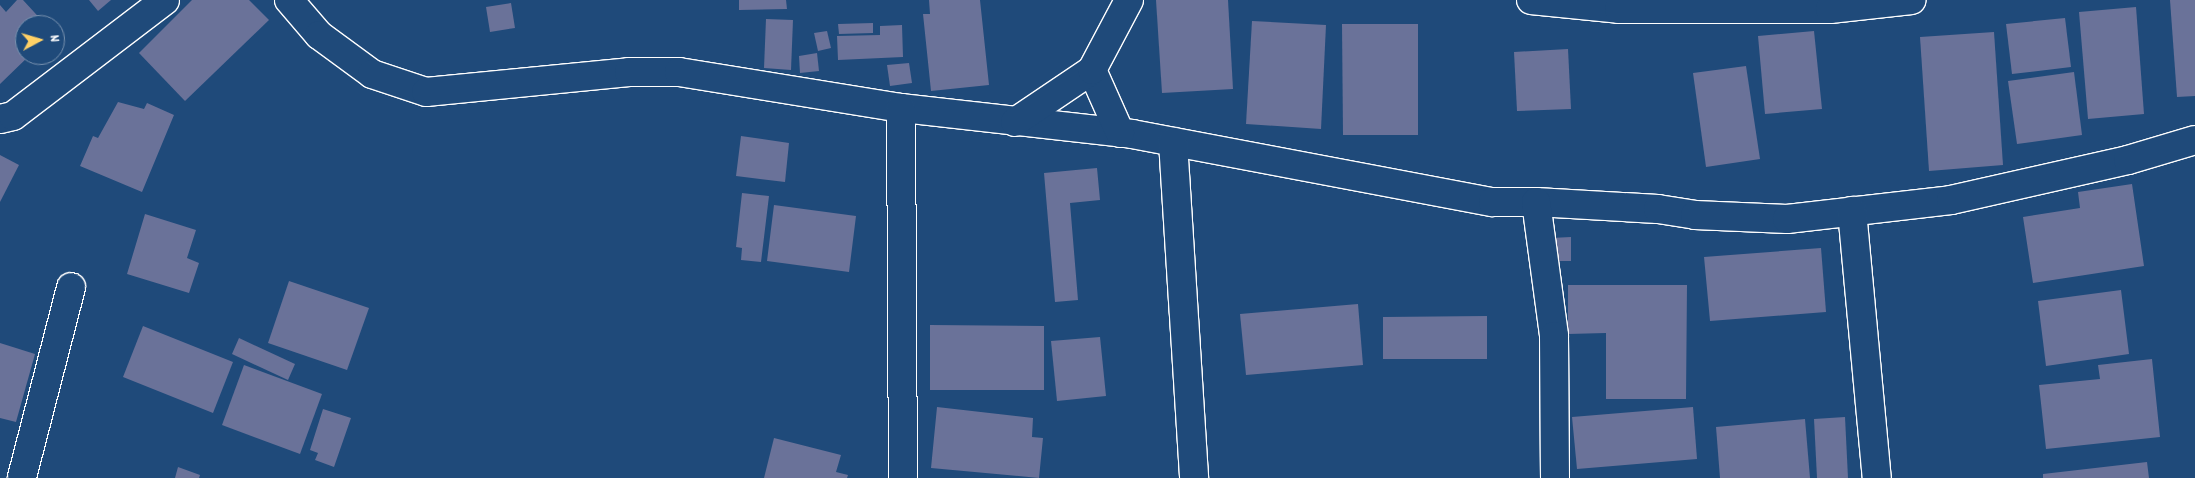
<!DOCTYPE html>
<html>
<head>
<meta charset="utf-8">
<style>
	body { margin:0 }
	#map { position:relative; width:2195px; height:478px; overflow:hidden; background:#1f4a7a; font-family:Dekko,sans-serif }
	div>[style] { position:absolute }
	.building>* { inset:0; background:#6a7299 }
	.roads { filter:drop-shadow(1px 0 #fff) drop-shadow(-1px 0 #fff) drop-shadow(0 1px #fff) drop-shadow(0 -1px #fff) }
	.minor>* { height:28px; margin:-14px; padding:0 14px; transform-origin:14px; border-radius:14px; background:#1f4a7a }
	span { translate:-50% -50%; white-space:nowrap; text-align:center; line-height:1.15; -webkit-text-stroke:4.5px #1f4a7a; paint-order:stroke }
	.north { position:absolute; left:15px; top:15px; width:50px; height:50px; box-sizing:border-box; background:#1f4a7a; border:1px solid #7992af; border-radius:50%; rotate:84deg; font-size:14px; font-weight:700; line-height:20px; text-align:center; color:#fff }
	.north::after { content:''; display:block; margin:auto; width:18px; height:22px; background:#ffd166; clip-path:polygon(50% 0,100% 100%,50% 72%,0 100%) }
</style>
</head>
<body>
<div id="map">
	<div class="building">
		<i style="clip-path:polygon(17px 0,23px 0,46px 25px,25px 25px,25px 55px,30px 55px,0 84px,0 5px,6px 12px)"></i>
		<i style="clip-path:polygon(89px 0,111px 0,98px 11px)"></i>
		<i style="clip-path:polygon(192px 0,249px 0,269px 20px,185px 101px,139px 53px)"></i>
		<i style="clip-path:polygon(739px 0,786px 0,787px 9px,739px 10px)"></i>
		<i style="clip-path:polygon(929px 0,980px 0,989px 85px,931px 91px,923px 14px,930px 14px)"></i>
		<i style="clip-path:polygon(1156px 0,1228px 0,1233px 89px,1162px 93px)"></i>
		<i style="clip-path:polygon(2170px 0,2195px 0,2195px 96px,2177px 97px)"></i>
		<i style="clip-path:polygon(511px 3px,515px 28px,490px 32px,486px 7px)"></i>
		<i style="clip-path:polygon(2136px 7px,2144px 114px,2088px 119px,2079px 12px)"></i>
		<i style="clip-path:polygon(2065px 18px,2071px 67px,2012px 74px,2006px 24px)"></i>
		<i style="clip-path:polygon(766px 19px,793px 20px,791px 70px,764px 68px)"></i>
		<i style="clip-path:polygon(1252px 21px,1326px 25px,1321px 129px,1246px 124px)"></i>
		<i style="clip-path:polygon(873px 23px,873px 33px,839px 34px,838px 24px)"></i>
		<i style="clip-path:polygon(1342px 24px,1418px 24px,1418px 135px,1343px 135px)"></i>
		<i style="clip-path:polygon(902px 25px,903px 57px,838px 60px,837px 36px,880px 35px,880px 26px)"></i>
		<i style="clip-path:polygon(827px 31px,831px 48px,818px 51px,814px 33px)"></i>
		<i style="clip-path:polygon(1814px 31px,1822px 109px,1765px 114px,1758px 36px)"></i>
		<i style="clip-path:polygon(1994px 32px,2003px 165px,1929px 171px,1920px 37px)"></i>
		<i style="clip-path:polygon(1568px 49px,1571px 109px,1517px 111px,1514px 52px)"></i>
		<i style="clip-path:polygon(817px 53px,819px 71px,800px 73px,799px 56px)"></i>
		<i style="clip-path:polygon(909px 63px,912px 83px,890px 86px,887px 65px)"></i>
		<i style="clip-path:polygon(1746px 66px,1760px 159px,1706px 167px,1693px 73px)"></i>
		<i style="clip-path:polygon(2074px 72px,2082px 135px,2017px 144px,2008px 81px)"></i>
		<i style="clip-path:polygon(118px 102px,144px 109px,147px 103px,174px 115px,142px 192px,80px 166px,93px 136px,98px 138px)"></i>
		<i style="clip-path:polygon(741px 136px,789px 143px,785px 182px,736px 176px)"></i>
		<i style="clip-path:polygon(0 155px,19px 165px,0 202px)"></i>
		<i style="clip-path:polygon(1097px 168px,1100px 200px,1070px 203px,1078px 300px,1055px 302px,1044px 173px)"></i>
		<i style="clip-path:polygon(2132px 184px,2144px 266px,2033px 283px,2023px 217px,2080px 208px,2078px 192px)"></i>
		<i style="clip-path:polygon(742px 193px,769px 196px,761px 262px,741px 260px,742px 248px,736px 247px)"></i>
		<i style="clip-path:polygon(774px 205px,856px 216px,849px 272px,767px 261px)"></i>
		<i style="clip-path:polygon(145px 214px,196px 230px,187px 258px,199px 263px,189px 293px,127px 274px)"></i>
		<i style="clip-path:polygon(1571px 237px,1571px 261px,1551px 261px,1551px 238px)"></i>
		<i style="clip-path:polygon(1821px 248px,1826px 312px,1710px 321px,1704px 257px)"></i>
		<i style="clip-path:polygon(289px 281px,369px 308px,347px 370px,268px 343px)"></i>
		<i style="clip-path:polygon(1568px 285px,1687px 285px,1686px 399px,1606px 399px,1606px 333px,1568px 334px)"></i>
		<i style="clip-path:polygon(2121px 290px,2129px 354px,2046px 366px,2038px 301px)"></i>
		<i style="clip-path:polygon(1358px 304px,1363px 365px,1246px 375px,1240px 314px)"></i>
		<i style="clip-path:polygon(1487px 316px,1487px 359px,1383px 359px,1383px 317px)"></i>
		<i style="clip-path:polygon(930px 325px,1044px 326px,1044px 390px,930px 390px)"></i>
		<i style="clip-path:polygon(143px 326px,233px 362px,213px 413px,123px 377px)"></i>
		<i style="clip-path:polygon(1100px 337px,1106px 396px,1057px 401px,1051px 341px)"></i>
		<i style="clip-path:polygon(239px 338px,295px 364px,288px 380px,232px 354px)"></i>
		<i style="clip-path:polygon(0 343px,35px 354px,16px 422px,0 418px)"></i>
		<i style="clip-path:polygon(2152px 359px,2160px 437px,2046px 449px,2039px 385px,2100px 379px,2098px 365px)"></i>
		<i style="clip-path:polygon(244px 365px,322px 394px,300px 454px,222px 425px)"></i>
		<i style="clip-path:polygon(937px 407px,1033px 418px,1032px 437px,1043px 438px,1039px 478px,931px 468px)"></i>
		<i style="clip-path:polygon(1693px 407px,1697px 459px,1577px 469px,1572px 417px)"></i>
		<i style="clip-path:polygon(323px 409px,351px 418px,334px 467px,315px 460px,318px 453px,310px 450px)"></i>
		<i style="clip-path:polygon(1845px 417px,1848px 478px,1817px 478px,1814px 419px)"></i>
		<i style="clip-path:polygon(1805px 419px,1810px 478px,1720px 478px,1716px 427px)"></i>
		<i style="clip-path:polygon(774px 438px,841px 455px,836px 472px,848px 475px,847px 478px,764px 478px)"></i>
		<i style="clip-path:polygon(2147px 462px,2149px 478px,2043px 478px,2043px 474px)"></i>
		<i style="clip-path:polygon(178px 467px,200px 475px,199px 478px,175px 478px)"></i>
	</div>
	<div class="roads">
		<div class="minor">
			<i style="left:289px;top:0;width:46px;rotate:49.4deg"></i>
			<i style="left:319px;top:35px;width:66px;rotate:36.3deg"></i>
			<i style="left:372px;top:74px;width:57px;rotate:18.4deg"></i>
			<i style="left:426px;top:92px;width:204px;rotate:-5.6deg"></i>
			<i style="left:629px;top:72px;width:50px"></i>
			<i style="left:679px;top:72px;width:225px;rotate:9.2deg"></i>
			<i style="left:901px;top:108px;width:232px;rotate:6.4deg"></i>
			<i style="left:1132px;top:134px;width:367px;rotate:10.7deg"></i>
			<i style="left:1493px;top:202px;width:43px"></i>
			<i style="left:1536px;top:202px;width:122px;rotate:3.3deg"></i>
			<i style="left:1658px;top:209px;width:37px;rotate:9deg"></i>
			<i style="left:1695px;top:215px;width:92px;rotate:2.5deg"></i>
			<i style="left:1787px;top:219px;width:165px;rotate:-6.6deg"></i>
			<i style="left:1951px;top:200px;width:181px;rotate:-12.7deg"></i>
			<i style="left:2128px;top:160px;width:70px;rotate:-16.6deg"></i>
			<i style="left:1531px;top:0;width:88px;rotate:5.8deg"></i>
			<i style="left:1619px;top:9px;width:211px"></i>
			<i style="left:1830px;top:9px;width:82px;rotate:-6.3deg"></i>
			<i style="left:1092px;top:70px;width:69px;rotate:66deg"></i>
			<i style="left:901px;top:108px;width:370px;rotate:89.7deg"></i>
			<i style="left:0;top:119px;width:13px;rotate:-13deg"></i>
			<i style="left:13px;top:116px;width:191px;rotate:-37.3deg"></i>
			<i style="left:1015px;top:122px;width:93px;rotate:-34deg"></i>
			<i style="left:1092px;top:70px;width:79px;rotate:-62.1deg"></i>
			<i style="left:1173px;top:142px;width:337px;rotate:86.4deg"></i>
			<i style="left:1536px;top:202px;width:135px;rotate:82.3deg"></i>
			<i style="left:1554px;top:336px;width:142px;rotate:89.6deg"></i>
			<i style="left:1852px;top:211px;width:268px;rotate:84.7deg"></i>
			<i style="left:22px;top:477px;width:196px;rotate:-75.5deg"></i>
		</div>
	</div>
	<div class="north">N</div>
</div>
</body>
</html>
